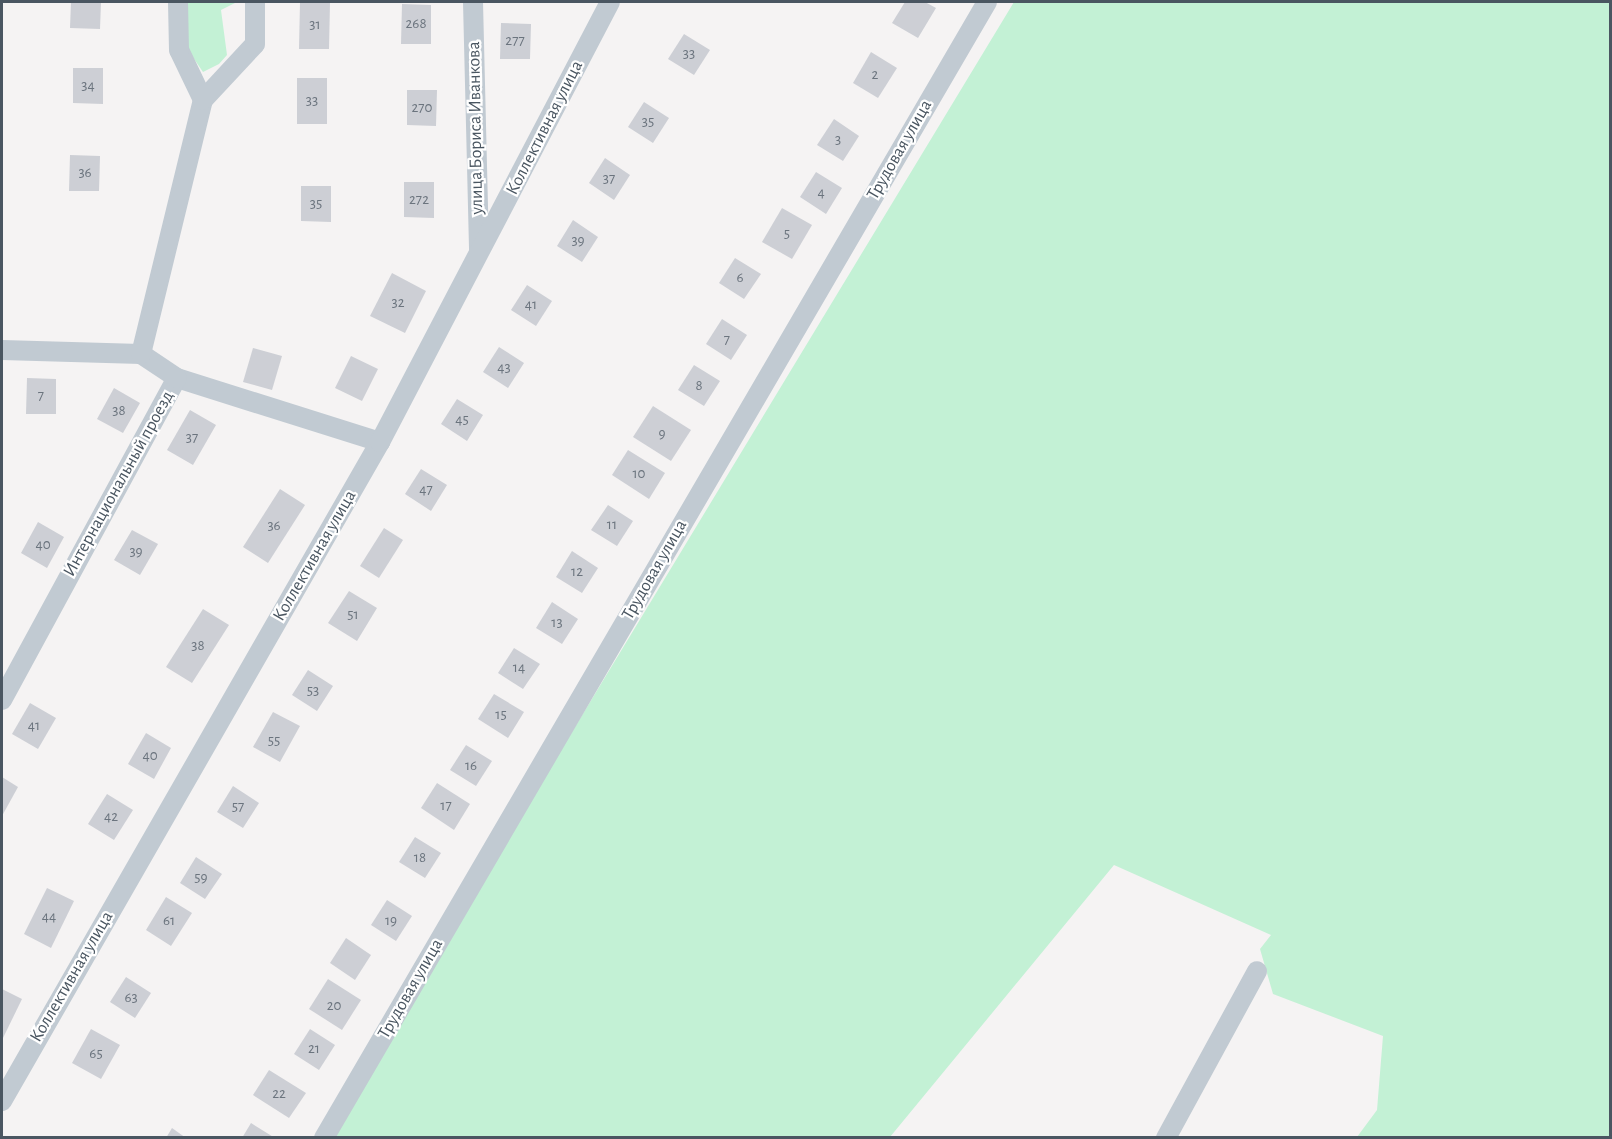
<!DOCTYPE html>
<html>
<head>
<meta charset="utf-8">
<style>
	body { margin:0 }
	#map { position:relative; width:1612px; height:1139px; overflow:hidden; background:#f5f3f3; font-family:"Alegreya Sans",sans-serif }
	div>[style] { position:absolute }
	.green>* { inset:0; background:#c3f1d5 }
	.building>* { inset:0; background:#cdcfd5 }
	.street>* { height:20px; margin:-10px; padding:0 10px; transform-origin:10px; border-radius:10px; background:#c1cad2 }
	span { translate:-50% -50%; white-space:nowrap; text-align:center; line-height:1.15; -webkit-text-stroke:4.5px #fff; paint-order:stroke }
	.number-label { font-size:15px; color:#6b747e }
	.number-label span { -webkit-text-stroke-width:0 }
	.street-label { font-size:18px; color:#4a5661 }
	.frame { position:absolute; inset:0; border:3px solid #4a5661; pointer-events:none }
</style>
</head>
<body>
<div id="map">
	<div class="green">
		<i style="clip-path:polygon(188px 2px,237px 2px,221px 10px,227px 55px,219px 64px,203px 72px,188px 50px)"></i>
		<i style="clip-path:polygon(1014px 2px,1610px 2px,1610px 1137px,1357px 1137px,1377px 1110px,1383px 1036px,1273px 994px,1260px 949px,1271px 935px,1114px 865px,890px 1137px,326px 1138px)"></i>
	</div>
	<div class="building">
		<i style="clip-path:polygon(71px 2px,101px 2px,100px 29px,70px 28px)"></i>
		<i style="clip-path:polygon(300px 2px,330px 2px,329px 49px,299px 49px)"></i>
		<i style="clip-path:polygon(905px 2px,925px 2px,936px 8px,918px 38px,892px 23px)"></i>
		<i style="clip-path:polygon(402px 4px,431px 5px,431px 44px,401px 44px)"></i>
		<i style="clip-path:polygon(501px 23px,531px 24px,530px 59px,500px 59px)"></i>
		<i style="clip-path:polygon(684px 34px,710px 50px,694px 75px,668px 59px)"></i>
		<i style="clip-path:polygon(871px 52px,897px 68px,878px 98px,853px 83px)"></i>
		<i style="clip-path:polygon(73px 68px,103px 68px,103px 104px,73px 103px)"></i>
		<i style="clip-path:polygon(297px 78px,327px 78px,327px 124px,297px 124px)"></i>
		<i style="clip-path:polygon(407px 90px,437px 90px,436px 126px,407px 125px)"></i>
		<i style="clip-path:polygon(644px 102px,669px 118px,653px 143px,628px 127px)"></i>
		<i style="clip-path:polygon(834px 119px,859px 136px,843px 161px,817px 145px)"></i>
		<i style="clip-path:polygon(70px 155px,100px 156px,99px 191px,69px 191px)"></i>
		<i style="clip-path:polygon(605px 158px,630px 175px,614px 200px,589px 183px)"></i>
		<i style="clip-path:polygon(816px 172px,842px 188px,826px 214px,800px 197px)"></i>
		<i style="clip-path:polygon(404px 182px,434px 182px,434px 218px,404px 217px)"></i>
		<i style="clip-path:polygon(301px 186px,331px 186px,331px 222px,301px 221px)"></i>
		<i style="clip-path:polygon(782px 208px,812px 225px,792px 259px,762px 242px)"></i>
		<i style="clip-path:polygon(573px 220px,598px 237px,582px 262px,557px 246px)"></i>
		<i style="clip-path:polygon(735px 258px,761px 274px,744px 299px,719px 283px)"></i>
		<i style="clip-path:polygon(392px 273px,426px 291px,405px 333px,370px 316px)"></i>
		<i style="clip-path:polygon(527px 285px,552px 301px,536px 326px,511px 310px)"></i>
		<i style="clip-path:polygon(722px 319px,747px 335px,731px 360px,706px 344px)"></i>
		<i style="clip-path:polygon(499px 347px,524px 363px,508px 388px,483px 372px)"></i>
		<i style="clip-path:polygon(253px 348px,282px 356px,272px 390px,243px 382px)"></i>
		<i style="clip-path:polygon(351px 356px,378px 369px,362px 401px,335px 388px)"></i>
		<i style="clip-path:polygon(694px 365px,720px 381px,704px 406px,678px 390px)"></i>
		<i style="clip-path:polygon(27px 378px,56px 379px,56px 414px,26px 414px)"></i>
		<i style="clip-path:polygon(114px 388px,140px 403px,123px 433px,97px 419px)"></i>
		<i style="clip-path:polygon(457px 399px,483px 415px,467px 441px,441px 424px)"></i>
		<i style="clip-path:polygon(653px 406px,691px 430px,671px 461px,633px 437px)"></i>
		<i style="clip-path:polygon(190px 410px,216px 425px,193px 465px,167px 450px)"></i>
		<i style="clip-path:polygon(628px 450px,665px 473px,649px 499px,612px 475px)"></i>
		<i style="clip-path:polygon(421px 469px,447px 485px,431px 511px,405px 494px)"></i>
		<i style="clip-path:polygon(280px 489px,305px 505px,268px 563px,243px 547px)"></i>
		<i style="clip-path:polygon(608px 505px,633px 521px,617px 546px,591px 530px)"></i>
		<i style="clip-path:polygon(38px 522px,64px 537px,47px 568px,21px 553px)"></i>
		<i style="clip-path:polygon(384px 528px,403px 540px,379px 578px,360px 566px)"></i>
		<i style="clip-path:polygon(132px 530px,158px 544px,140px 575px,114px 560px)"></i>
		<i style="clip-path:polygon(572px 551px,598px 568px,582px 593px,556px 577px)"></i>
		<i style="clip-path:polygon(349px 591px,377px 608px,357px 641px,328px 623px)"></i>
		<i style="clip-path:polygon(552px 602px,578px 619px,562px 644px,536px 628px)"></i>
		<i style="clip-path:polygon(203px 609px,229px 625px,192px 683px,166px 667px)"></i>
		<i style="clip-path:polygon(514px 648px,540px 664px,523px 689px,498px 673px)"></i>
		<i style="clip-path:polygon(308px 670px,333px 686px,317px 711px,292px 695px)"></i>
		<i style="clip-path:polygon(494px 694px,524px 712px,508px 738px,478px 719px)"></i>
		<i style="clip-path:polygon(30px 703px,56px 718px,38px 749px,12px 734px)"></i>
		<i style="clip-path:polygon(273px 712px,300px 726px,280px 762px,253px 747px)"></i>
		<i style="clip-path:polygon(146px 733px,171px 748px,154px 779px,128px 764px)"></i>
		<i style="clip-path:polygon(466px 745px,492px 761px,476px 786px,450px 770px)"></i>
		<i style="clip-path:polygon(2px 777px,18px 787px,2px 816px)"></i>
		<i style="clip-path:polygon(437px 783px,470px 804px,454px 830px,421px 808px)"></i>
		<i style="clip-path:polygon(233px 786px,259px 803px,243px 828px,217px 812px)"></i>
		<i style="clip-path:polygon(107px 794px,133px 810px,114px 840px,88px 824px)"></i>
		<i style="clip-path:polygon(415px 837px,441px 853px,425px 878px,399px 862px)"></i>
		<i style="clip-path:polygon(196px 857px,222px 874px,205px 899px,180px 883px)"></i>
		<i style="clip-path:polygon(47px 888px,74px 901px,51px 948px,24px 934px)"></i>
		<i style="clip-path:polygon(166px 897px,192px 913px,171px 946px,146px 930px)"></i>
		<i style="clip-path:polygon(387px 900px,412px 916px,396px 941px,371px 925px)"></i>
		<i style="clip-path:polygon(346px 938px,371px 955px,355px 980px,330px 963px)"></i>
		<i style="clip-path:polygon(126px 977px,151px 993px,135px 1018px,110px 1002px)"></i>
		<i style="clip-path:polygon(328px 979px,361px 1000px,342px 1030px,309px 1009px)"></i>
		<i style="clip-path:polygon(2px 989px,22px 999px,3px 1038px,2px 1037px)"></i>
		<i style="clip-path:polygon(91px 1029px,120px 1045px,101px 1079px,72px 1063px)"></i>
		<i style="clip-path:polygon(310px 1029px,335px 1045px,319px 1070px,294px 1054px)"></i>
		<i style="clip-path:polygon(269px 1070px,306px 1093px,289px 1118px,253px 1095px)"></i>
		<i style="clip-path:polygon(251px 1123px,275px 1138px,242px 1138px)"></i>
		<i style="clip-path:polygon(172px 1128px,186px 1138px,166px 1138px)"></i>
	</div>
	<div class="street">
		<i style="left:473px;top:2px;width:249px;rotate:88.6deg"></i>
		<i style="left:203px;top:100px;width:76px;rotate:-47.1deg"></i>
		<i style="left:255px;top:44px;width:42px;rotate:-90deg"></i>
		<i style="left:2px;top:350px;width:139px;rotate:1.6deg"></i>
		<i style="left:177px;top:378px;width:213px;rotate:17.5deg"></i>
		<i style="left:2px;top:700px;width:366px;rotate:-61.5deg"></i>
		<i style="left:177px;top:378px;width:43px;rotate:-146.3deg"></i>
		<i style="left:141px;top:354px;width:261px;rotate:-76.3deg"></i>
		<i style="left:203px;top:100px;width:55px;rotate:-115.6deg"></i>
		<i style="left:179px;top:50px;width:48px;rotate:-91.2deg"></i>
		<i style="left:2px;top:1101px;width:760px;rotate:-60.16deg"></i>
		<i style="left:380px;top:442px;width:496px;rotate:-62.4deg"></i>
		<i style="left:324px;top:1138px;width:1315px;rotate:-59.73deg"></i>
		<i style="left:1166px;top:1138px;width:190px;rotate:-61.4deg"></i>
	</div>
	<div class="number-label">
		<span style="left:416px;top:24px">268</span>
		<span style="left:315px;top:25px">31</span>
		<span style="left:515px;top:41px">277</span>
		<span style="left:689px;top:54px">33</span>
		<span style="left:875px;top:75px">2</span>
		<span style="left:88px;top:86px">34</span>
		<span style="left:312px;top:101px">33</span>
		<span style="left:422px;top:108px">270</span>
		<span style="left:648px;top:122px">35</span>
		<span style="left:838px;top:140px">3</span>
		<span style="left:85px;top:173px">36</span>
		<span style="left:609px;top:179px">37</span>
		<span style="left:821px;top:193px">4</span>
		<span style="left:419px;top:200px">272</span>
		<span style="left:316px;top:204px">35</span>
		<span style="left:787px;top:234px">5</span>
		<span style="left:578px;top:241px">39</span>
		<span style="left:740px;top:278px">6</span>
		<span style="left:398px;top:303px">32</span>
		<span style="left:531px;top:305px">41</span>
		<span style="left:727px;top:340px">7</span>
		<span style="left:504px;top:368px">43</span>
		<span style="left:699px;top:386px">8</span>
		<span style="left:41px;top:396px">7</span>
		<span style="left:119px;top:411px">38</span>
		<span style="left:462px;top:420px">45</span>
		<span style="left:662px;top:434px">9</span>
		<span style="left:192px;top:438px">37</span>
		<span style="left:639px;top:474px">10</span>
		<span style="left:426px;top:490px">47</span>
		<span style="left:612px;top:525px">11</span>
		<span style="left:274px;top:526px">36</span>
		<span style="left:43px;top:545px">40</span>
		<span style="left:136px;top:552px">39</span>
		<span style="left:577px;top:572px">12</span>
		<span style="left:353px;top:615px">51</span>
		<span style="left:557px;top:623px">13</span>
		<span style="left:198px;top:646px">38</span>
		<span style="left:519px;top:668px">14</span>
		<span style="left:313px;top:691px">53</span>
		<span style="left:501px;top:715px">15</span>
		<span style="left:34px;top:726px">41</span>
		<span style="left:274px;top:741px">55</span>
		<span style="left:150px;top:756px">40</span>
		<span style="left:471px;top:766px">16</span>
		<span style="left:446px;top:806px">17</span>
		<span style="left:238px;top:807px">57</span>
		<span style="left:111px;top:817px">42</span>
		<span style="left:420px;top:858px">18</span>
		<span style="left:201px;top:878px">59</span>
		<span style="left:49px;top:917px">44</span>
		<span style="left:169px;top:921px">61</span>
		<span style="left:391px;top:921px">19</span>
		<span style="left:131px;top:998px">63</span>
		<span style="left:334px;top:1006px">20</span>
		<span style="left:314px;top:1049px">21</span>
		<span style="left:96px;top:1054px">65</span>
		<span style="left:279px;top:1094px">22</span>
	</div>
	<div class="street-label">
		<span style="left:476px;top:128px;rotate:-91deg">улица Бориса Иванкова</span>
		<span style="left:545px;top:128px;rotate:-63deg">Коллективная улица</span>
		<span style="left:900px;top:150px;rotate:-60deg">Трудовая улица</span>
		<span style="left:119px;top:484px;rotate:-61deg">Интернациональный проезд</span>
		<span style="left:315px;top:556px;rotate:-60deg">Коллективная улица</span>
		<span style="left:655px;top:570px;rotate:-60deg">Трудовая улица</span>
		<span style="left:72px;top:977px;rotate:-60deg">Коллективная улица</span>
		<span style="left:411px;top:989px;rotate:-60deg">Трудовая улица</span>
	</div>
	<div class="frame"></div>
</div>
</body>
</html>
